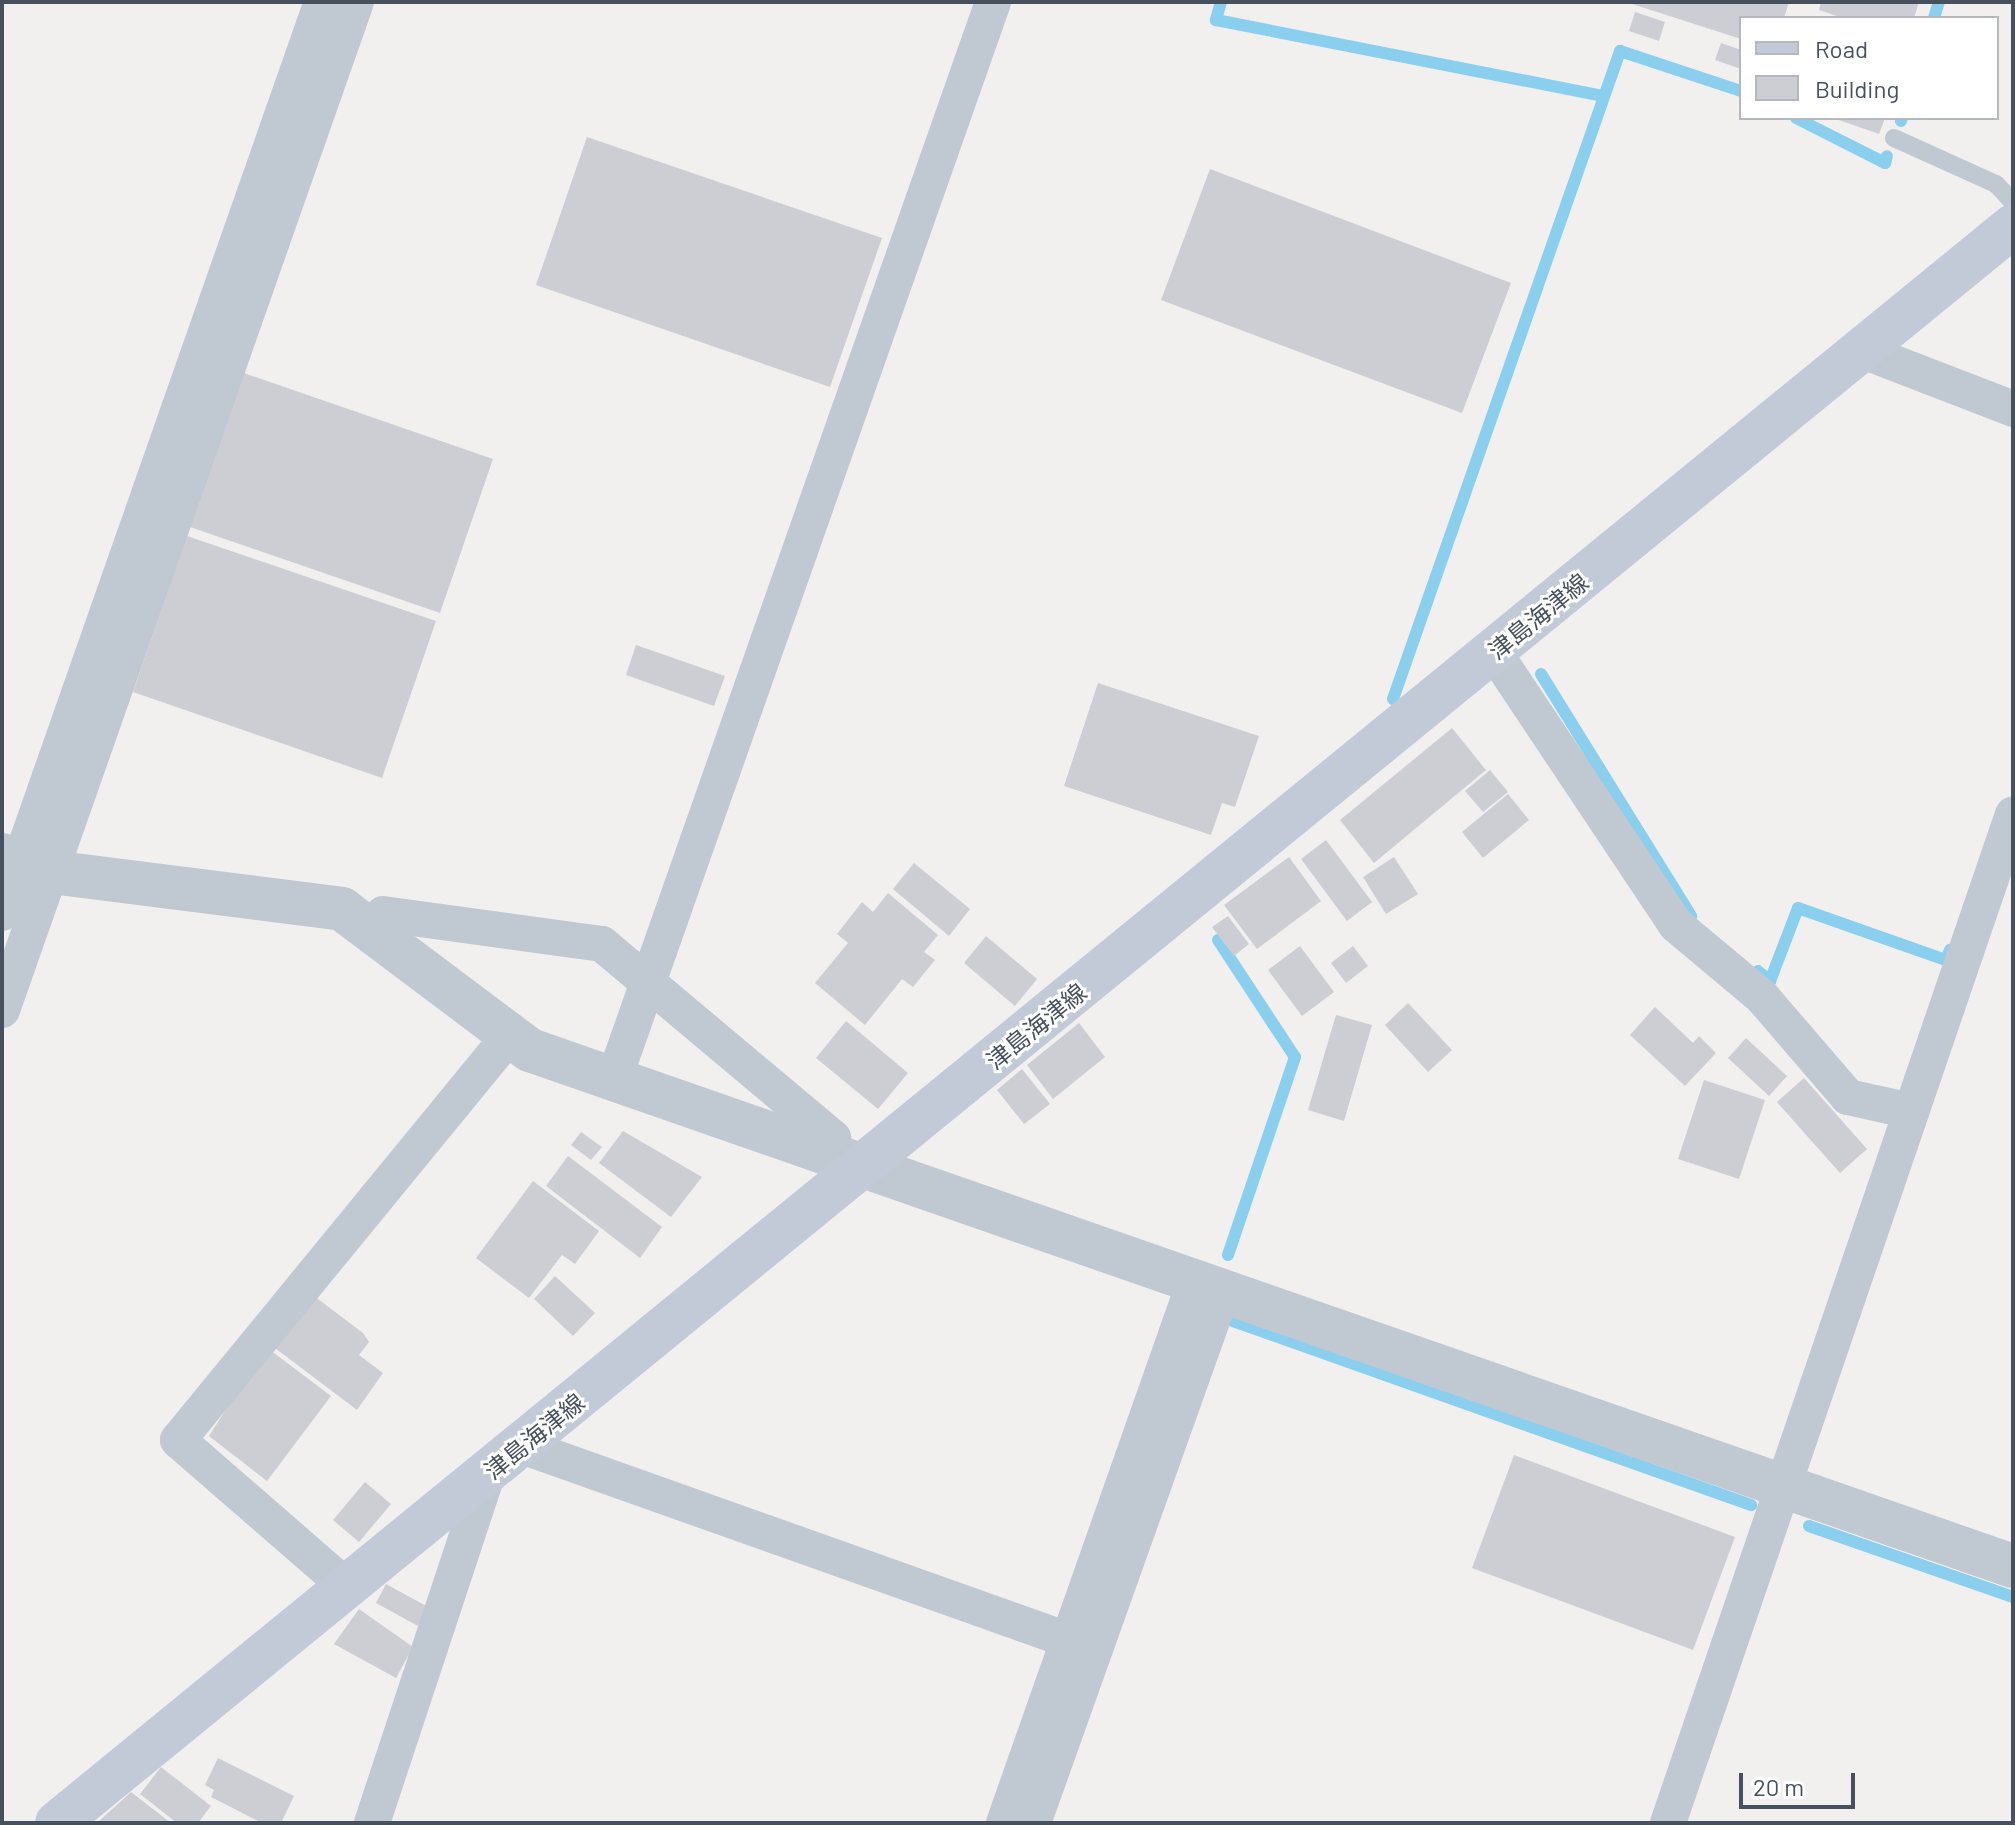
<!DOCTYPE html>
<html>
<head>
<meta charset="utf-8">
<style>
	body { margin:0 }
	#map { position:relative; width:2015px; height:1825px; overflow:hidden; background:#f2efef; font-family:Barlow,"Noto Sans JP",sans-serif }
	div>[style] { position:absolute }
	.stream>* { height:12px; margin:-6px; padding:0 6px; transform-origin:6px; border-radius:6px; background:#8acfed }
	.building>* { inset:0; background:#ccced4 }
	.service>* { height:18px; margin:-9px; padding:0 9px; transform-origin:9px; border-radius:9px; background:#c0c8d1 }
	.minor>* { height:36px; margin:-18px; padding:0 18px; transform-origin:18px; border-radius:18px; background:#c0c8d1 }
	.tertiary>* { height:44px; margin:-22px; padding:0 22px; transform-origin:22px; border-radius:22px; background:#c0c8d1 }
	.secondary>* { height:44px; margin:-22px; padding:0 22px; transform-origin:22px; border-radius:22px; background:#c2cad8 }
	span { translate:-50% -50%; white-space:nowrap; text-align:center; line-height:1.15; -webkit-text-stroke:6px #fff; paint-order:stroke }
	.street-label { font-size:24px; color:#47505d }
	.frame { position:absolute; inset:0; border:4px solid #47505d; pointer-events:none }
	.legend { position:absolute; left:1739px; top:16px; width:260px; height:104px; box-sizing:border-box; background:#fff; border:2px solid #b5b9be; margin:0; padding:10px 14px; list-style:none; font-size:24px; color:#47505d }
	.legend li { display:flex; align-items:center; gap:16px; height:40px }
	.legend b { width:40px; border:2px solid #b5b9be }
	.scale { position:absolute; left:1739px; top:1773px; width:116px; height:36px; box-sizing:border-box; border:4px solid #47505d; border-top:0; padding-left:10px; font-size:24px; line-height:28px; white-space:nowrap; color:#47505d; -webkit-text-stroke:6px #fff; paint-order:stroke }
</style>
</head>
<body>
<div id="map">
	<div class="stream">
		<i style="left:1221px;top:2px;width:19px;rotate:106deg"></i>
		<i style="left:1216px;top:20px;width:395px;rotate:11.1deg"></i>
		<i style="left:1934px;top:18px;width:17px;rotate:-73deg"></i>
		<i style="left:1796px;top:118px;width:100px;rotate:26.8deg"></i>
		<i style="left:1885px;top:163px;width:7px;rotate:-74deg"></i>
		<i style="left:1901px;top:121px;width:3px;rotate:-72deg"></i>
		<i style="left:1541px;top:674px;width:285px;rotate:58.2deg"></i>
		<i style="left:1393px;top:699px;width:687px;rotate:-70.69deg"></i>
		<i style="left:1620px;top:51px;width:127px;rotate:18.3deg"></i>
		<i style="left:1218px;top:940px;width:140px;rotate:56.7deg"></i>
		<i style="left:1295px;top:1057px;width:209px;rotate:108.7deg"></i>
		<i style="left:1758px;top:971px;width:16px;rotate:40deg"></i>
		<i style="left:1770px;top:981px;width:78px;rotate:-69deg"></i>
		<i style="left:1798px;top:908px;width:157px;rotate:19.4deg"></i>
		<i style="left:1946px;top:960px;width:11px;rotate:-68deg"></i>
		<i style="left:1233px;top:1321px;width:550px;rotate:19.56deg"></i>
		<i style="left:1809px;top:1526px;width:216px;rotate:19.2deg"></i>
	</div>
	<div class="building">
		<i style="clip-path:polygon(1789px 2px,1784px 18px,1741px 18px,1741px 39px,1629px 3px)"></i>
		<i style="clip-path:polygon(1821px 2px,1919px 2px,1914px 18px,1843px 18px,1819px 10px)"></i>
		<i style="clip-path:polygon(1635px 12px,1665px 22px,1659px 41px,1629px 31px)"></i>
		<i style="clip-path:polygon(1721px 43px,1741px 50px,1741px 69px,1715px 60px)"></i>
		<i style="clip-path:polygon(1833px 118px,1885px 118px,1879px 134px)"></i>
		<i style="clip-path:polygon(587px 137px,882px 238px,830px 387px,536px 285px)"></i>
		<i style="clip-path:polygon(1210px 169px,1511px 283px,1462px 413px,1161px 300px)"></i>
		<i style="clip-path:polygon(244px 373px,493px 459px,440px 613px,190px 527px)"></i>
		<i style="clip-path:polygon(187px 536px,436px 621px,382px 778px,133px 692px)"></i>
		<i style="clip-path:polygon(636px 645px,725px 676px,714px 706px,626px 675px)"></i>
		<i style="clip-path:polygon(1098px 683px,1259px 736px,1235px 807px,1222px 803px,1211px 835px,1064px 786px)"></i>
		<i style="clip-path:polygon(1452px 728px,1486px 770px,1374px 863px,1340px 820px)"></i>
		<i style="clip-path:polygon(1490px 770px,1508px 792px,1483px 812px,1465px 791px)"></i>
		<i style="clip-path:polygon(1508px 794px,1529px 820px,1483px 858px,1462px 832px)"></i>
		<i style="clip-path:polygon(1326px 840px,1372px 902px,1347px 921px,1301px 859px)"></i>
		<i style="clip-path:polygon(1289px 857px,1321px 901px,1257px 949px,1224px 905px)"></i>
		<i style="clip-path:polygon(1394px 857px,1418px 894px,1386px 914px,1363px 877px)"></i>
		<i style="clip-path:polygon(914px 863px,970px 909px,949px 936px,893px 889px)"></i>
		<i style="clip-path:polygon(888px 893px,938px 935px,924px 952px,935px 960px,913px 987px,902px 979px,865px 1025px,815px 983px,848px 943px,837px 934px,862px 902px,873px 912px)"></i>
		<i style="clip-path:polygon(1228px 916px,1249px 944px,1234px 956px,1212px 927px)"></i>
		<i style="clip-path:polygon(986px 936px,1037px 979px,1015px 1006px,964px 963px)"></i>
		<i style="clip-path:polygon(1300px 946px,1334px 992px,1302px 1016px,1268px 970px)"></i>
		<i style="clip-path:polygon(1353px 946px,1368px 966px,1346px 983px,1331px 963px)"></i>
		<i style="clip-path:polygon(1408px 1003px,1452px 1050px,1428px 1072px,1385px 1025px)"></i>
		<i style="clip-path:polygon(1655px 1007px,1693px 1043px,1699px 1036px,1716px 1053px,1685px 1086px,1630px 1035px)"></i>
		<i style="clip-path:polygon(1336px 1015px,1372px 1025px,1344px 1121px,1308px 1110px)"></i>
		<i style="clip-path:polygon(846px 1021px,908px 1073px,878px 1109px,816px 1058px)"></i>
		<i style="clip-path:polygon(1079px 1023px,1105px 1057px,1053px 1099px,1027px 1065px)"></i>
		<i style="clip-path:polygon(1746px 1038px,1787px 1076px,1769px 1096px,1728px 1058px)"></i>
		<i style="clip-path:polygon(1022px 1069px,1050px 1104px,1024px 1124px,997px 1090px)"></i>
		<i style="clip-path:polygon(1804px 1078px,1867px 1149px,1840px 1173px,1777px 1102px)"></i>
		<i style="clip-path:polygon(1704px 1080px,1765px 1100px,1739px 1179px,1678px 1159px)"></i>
		<i style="clip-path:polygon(623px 1131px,702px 1177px,671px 1217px,599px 1163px)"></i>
		<i style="clip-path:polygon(581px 1132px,602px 1147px,591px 1160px,571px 1145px)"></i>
		<i style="clip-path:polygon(568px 1156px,662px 1227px,640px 1258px,546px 1186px)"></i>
		<i style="clip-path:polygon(533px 1181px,599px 1231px,575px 1264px,562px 1255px,529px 1298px,476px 1258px)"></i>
		<i style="clip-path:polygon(555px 1276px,595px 1313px,573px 1336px,534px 1299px)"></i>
		<i style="clip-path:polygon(310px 1293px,363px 1333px,369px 1342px,359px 1355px,383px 1373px,357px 1410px,271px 1345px)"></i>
		<i style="clip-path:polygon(266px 1347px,331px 1396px,267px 1481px,209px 1436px)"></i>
		<i style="clip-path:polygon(1514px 1455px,1735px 1537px,1693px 1650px,1472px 1568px)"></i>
		<i style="clip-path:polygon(365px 1482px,391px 1504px,359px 1542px,333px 1520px)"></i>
		<i style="clip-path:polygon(386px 1584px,428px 1607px,418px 1626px,376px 1603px)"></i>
		<i style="clip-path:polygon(359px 1609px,413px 1647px,396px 1678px,334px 1644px)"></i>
		<i style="clip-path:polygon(218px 1758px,294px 1796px,281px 1823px,262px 1823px,211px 1797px,214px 1790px,205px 1785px)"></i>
		<i style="clip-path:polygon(161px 1767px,211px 1806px,198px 1823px,177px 1823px,140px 1794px)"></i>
		<i style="clip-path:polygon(131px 1792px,171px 1823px,97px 1823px)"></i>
	</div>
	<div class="service">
		<i style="left:1894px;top:138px;width:112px;rotate:24.3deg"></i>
		<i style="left:1996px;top:184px;width:25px;rotate:47deg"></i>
	</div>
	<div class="minor">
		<i style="left:1863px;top:351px;width:161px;rotate:21.1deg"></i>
		<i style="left:1494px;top:652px;width:328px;rotate:56.3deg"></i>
		<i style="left:1676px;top:925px;width:112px;rotate:39.9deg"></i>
		<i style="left:1762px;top:997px;width:132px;rotate:49.3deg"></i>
		<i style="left:1848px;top:1097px;width:65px;rotate:12.5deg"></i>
		<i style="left:2px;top:913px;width:966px;rotate:-70.65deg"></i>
		<i style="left:383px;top:914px;width:221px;rotate:7.8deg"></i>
		<i style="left:602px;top:944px;width:302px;rotate:40deg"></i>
		<i style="left:2px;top:1010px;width:1068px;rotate:-70.65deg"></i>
		<i style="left:614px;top:1079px;width:1142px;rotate:-70.61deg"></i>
		<i style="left:522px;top:1446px;width:579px;rotate:19.56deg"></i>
		<i style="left:347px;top:1587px;width:224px;rotate:-139deg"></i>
		<i style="left:178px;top:1440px;width:524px;rotate:-50.66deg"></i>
		<i style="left:372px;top:1823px;width:369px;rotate:-71.7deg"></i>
		<i style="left:1004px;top:1823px;width:575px;rotate:-70.59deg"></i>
		<i style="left:1033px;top:1823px;width:566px;rotate:-70.38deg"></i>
		<i style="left:1668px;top:1823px;width:1066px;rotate:-71.12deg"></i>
	</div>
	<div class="tertiary">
		<i style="left:2px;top:855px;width:52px;rotate:19.1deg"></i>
		<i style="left:51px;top:872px;width:293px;rotate:7.2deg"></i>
		<i style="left:342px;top:909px;width:235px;rotate:36.9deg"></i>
		<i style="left:530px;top:1050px;width:1570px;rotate:19.19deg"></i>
	</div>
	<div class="secondary">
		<i style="left:57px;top:1823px;width:2525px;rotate:-39.23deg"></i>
	</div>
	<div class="street-label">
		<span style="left:1538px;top:616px;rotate:-39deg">津島海津線</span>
		<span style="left:1036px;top:1026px;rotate:-39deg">津島海津線</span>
		<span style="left:534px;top:1436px;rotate:-39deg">津島海津線</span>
	</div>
	<div class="frame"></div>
	<ul class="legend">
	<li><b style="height:10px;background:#c2cad8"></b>Road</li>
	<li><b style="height:22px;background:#ccced4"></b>Building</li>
	</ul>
	<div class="scale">20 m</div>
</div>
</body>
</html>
